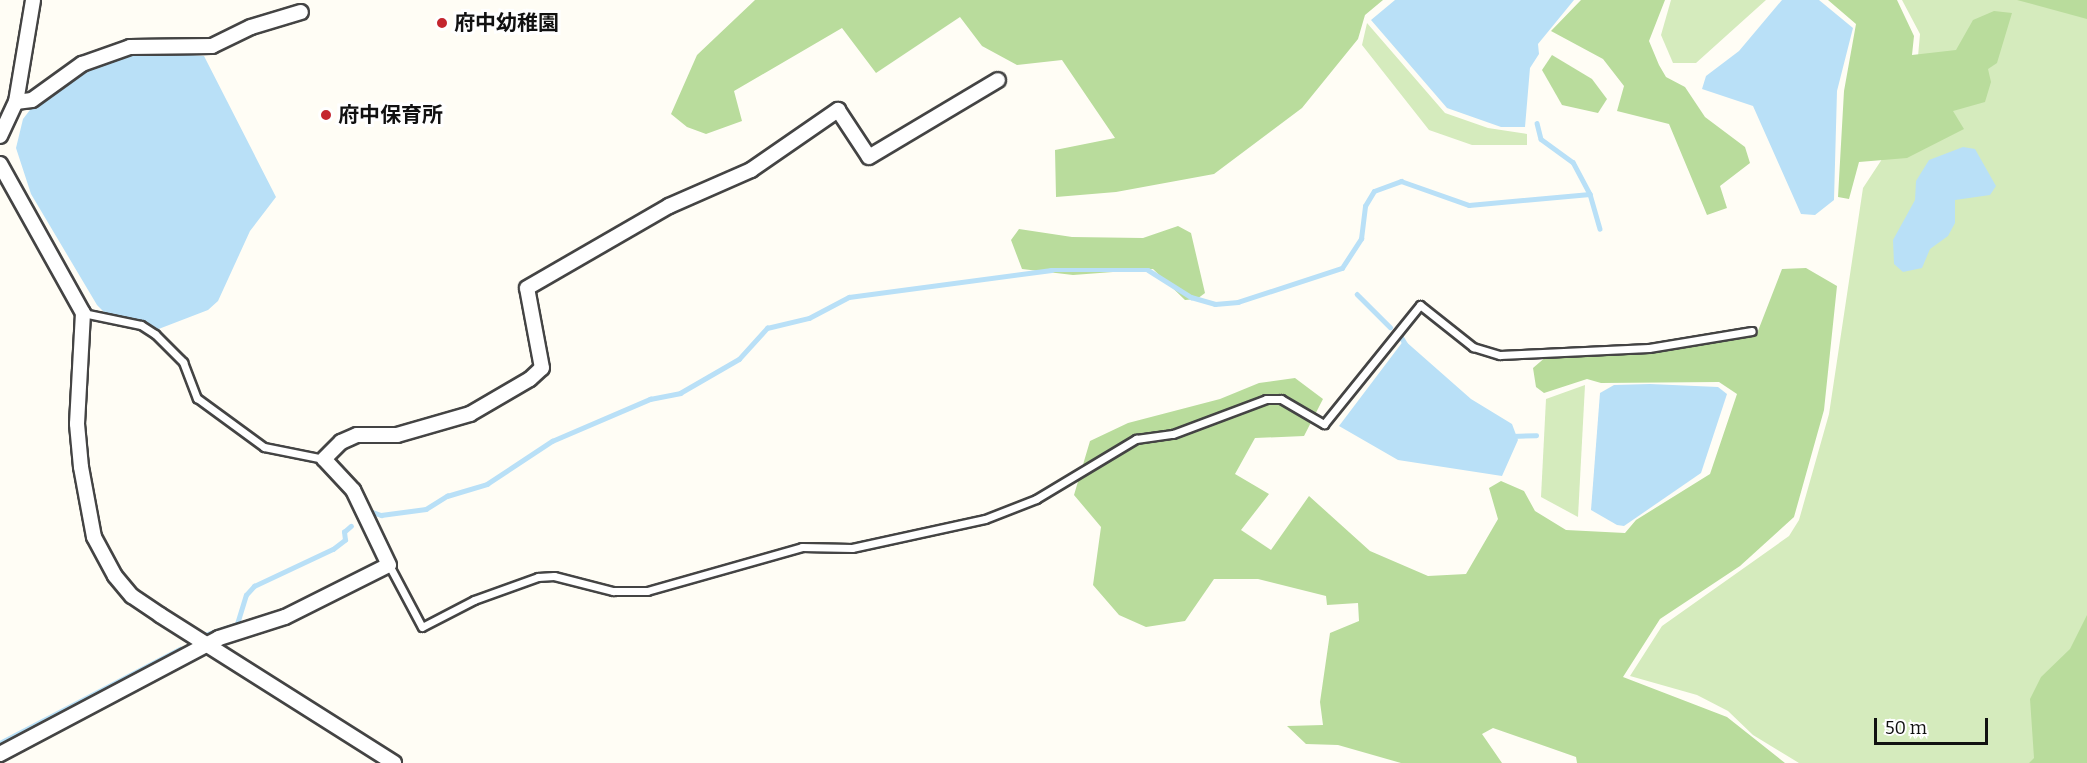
<!DOCTYPE html>
<html>
<head>
<meta charset="utf-8">
<style>
	body { margin:0 }
	#map { position:relative; width:2087px; height:763px; overflow:hidden; background:#fffdf5; font-family:Bitter,"Noto Sans JP",serif }
	div>[style] { position:absolute }
	.green>* { inset:0; background:#d5ebbd }
	.forest>* { inset:0; background:#b9dc9c }
	.water>* { inset:0; background:#b9e0f7 }
	.stream>* { height:4.5px; margin:-2.25px; padding:0 2.25px; transform-origin:2.25px; border-radius:2.25px; background:#b9e0f7 }
	.roads { filter:drop-shadow(2px 0 #444) drop-shadow(-2px 0 #444) drop-shadow(0 2px #444) drop-shadow(0 -2px #444) }
	.lane>* { height:7px; margin:-3.5px; padding:0 3.5px; transform-origin:3.5px; border-radius:3.5px; background:#fff }
	.street>* { height:14px; margin:-7px; padding:0 7px; transform-origin:7px; border-radius:7px; background:#fff }
	.dots>* { width:16px; height:16px; translate:-50% -50%; box-sizing:border-box; border:3px solid #fff; border-radius:50% }
	span { translate:-50% -50%; white-space:nowrap; text-align:center; line-height:1.15; -webkit-text-stroke:6px #fff; paint-order:stroke }
	.poi-label { font-size:21px; color:#111; font-weight:700 }
	.left { translate:0 -50%; text-align:left }
	.scale { position:absolute; left:1874px; top:718px; width:114px; height:27px; box-sizing:border-box; border:3px solid #111; border-top:0; padding-left:8px; font-size:18px; line-height:21px; white-space:nowrap; color:#111; -webkit-text-stroke:4px #fff; paint-order:stroke }
</style>
</head>
<body>
<div id="map">
	<div class="green">
		<i style="clip-path:polygon(1671px 0,1766px 0,1696px 63px,1673px 63px,1661px 35px)"></i>
		<i style="clip-path:polygon(1902px 0,2087px 0,2087px 763px,1799px 763px,1753px 735px,1728px 711px,1697px 695px,1630px 676px,1662px 626px,1789px 536px,1799px 520px,1829px 414px,1863px 188px,1913px 112px,1920px 34px)"></i>
		<i style="clip-path:polygon(1367px 23px,1445px 113px,1488px 128px,1527px 134px,1527px 145px,1472px 145px,1429px 130px,1362px 45px)"></i>
		<i style="clip-path:polygon(1585px 385px,1578px 517px,1541px 497px,1546px 399px)"></i>
	</div>
	<div class="forest">
		<i style="clip-path:polygon(755px 0,1383px 0,1365px 15px,1358px 39px,1302px 108px,1214px 174px,1116px 192px,1056px 197px,1055px 150px,1115px 138px,1062px 60px,1017px 65px,982px 46px,960px 17px,876px 73px,842px 28px,734px 91px,742px 121px,706px 134px,687px 127px,671px 114px,697px 55px)"></i>
		<i style="clip-path:polygon(1581px 0,1665px 0,1649px 41px,1659px 65px,1666px 77px,1685px 87px,1705px 117px,1745px 147px,1750px 163px,1720px 186px,1727px 208px,1707px 215px,1669px 124px,1617px 111px,1624px 86px,1603px 59px,1551px 31px)"></i>
		<i style="clip-path:polygon(1828px 0,1897px 0,1914px 36px,1912px 55px,1956px 50px,1973px 20px,1994px 11px,2012px 13px,1997px 63px,1988px 69px,1991px 82px,1985px 102px,1953px 111px,1964px 129px,1907px 158px,1859px 162px,1849px 199px,1838px 197px,1844px 91px,1856px 24px)"></i>
		<i style="clip-path:polygon(2017px 0,2087px 0,2087px 19px)"></i>
		<i style="clip-path:polygon(1552px 55px,1592px 79px,1607px 99px,1598px 113px,1562px 105px,1542px 70px)"></i>
		<i style="clip-path:polygon(1178px 226px,1191px 233px,1205px 293px,1197px 299px,1185px 300px,1153px 269px,1073px 275px,1022px 269px,1011px 240px,1019px 229px,1072px 237px,1143px 238px)"></i>
		<i style="clip-path:polygon(1806px 268px,1837px 286px,1824px 410px,1794px 517px,1740px 566px,1660px 619px,1623px 677px,1727px 717px,1785px 763px,1577px 763px,1576px 757px,1493px 728px,1482px 734px,1502px 763px,1401px 763px,1338px 745px,1306px 744px,1287px 726px,1323px 725px,1320px 702px,1330px 633px,1359px 621px,1358px 603px,1327px 605px,1326px 596px,1258px 579px,1214px 579px,1185px 621px,1146px 627px,1119px 615px,1093px 585px,1101px 527px,1074px 495px,1090px 441px,1128px 423px,1220px 399px,1259px 383px,1295px 378px,1323px 399px,1304px 436px,1255px 438px,1235px 474px,1269px 494px,1241px 530px,1271px 550px,1309px 496px,1370px 551px,1428px 576px,1466px 574px,1498px 519px,1489px 488px,1501px 481px,1524px 491px,1535px 511px,1566px 530px,1625px 533px,1636px 520px,1710px 474px,1737px 394px,1719px 382px,1601px 383px,1587px 379px,1544px 393px,1536px 387px,1533px 368px,1547px 356px,1646px 351px,1756px 336px,1782px 269px)"></i>
		<i style="clip-path:polygon(2087px 615px,2087px 763px,2029px 763px,2034px 758px,2030px 699px,2041px 677px,2070px 649px)"></i>
	</div>
	<div class="water">
		<i style="clip-path:polygon(1395px 0,1574px 0,1538px 44px,1539px 54px,1530px 68px,1525px 127px,1501px 127px,1447px 108px,1371px 20px)"></i>
		<i style="clip-path:polygon(1782px 0,1819px 0,1853px 28px,1837px 91px,1834px 200px,1815px 215px,1801px 214px,1753px 106px,1702px 89px,1706px 76px,1739px 51px)"></i>
		<i style="clip-path:polygon(145px 52px,204px 56px,276px 197px,250px 231px,218px 301px,208px 310px,156px 330px,145px 322px,106px 314px,97px 305px,31px 194px,16px 148px,23px 119px,33px 106px,99px 62px)"></i>
		<i style="clip-path:polygon(1963px 147px,1975px 149px,1996px 186px,1990px 195px,1955px 200px,1955px 223px,1948px 236px,1930px 249px,1922px 268px,1903px 272px,1894px 264px,1893px 240px,1915px 200px,1916px 181px,1929px 160px)"></i>
		<i style="clip-path:polygon(1404px 340px,1471px 399px,1512px 424px,1518px 440px,1502px 476px,1398px 460px,1339px 426px)"></i>
		<i style="clip-path:polygon(1650px 384px,1718px 387px,1727px 394px,1701px 473px,1624px 526px,1617px 525px,1591px 510px,1600px 393px,1614px 385px)"></i>
	</div>
	<div class="stream">
		<i style="left:1537px;top:123px;width:16px;rotate:76deg"></i>
		<i style="left:1541px;top:139px;width:39px;rotate:36deg"></i>
		<i style="left:1573px;top:162px;width:36px;rotate:62deg"></i>
		<i style="left:1357px;top:294px;width:47px;rotate:45deg"></i>
		<i style="left:1400px;top:335px;width:12px;rotate:59deg"></i>
		<i style="left:1512px;top:436px;width:24px;rotate:-2deg"></i>
		<i style="left:370px;top:511px;width:12px;rotate:20deg"></i>
		<i style="left:381px;top:515px;width:45px;rotate:-7.6deg"></i>
		<i style="left:426px;top:509px;width:25px;rotate:-32deg"></i>
		<i style="left:447px;top:496px;width:42px;rotate:-16.7deg"></i>
		<i style="left:487px;top:484px;width:78px;rotate:-33.5deg"></i>
		<i style="left:552px;top:441px;width:107px;rotate:-23.2deg"></i>
		<i style="left:650px;top:399px;width:31px;rotate:-11deg"></i>
		<i style="left:680px;top:393px;width:68px;rotate:-30deg"></i>
		<i style="left:739px;top:359px;width:42px;rotate:-47.9deg"></i>
		<i style="left:767px;top:328px;width:43px;rotate:-13.4deg"></i>
		<i style="left:809px;top:318px;width:45px;rotate:-27.7deg"></i>
		<i style="left:849px;top:297px;width:204px;rotate:-7.6deg"></i>
		<i style="left:1051px;top:270px;width:97px"></i>
		<i style="left:1148px;top:270px;width:51px;rotate:32.1deg"></i>
		<i style="left:1191px;top:297px;width:25px;rotate:16deg"></i>
		<i style="left:1215px;top:304px;width:23px;rotate:-5deg"></i>
		<i style="left:1238px;top:302px;width:109px;rotate:-18.1deg"></i>
		<i style="left:1342px;top:268px;width:35px;rotate:-57deg"></i>
		<i style="left:1361px;top:239px;width:33px;rotate:-83deg"></i>
		<i style="left:1365px;top:206px;width:17px;rotate:-59deg"></i>
		<i style="left:1374px;top:191px;width:29px;rotate:-20deg"></i>
		<i style="left:1401px;top:181px;width:72px;rotate:19.4deg"></i>
		<i style="left:1469px;top:205px;width:121px;rotate:-5.2deg"></i>
		<i style="left:1590px;top:194px;width:36px;rotate:74deg"></i>
		<i style="left:205px;top:635px;width:34px;rotate:-19deg"></i>
		<i style="left:237px;top:624px;width:30px;rotate:-73deg"></i>
		<i style="left:246px;top:595px;width:12px;rotate:-48deg"></i>
		<i style="left:254px;top:586px;width:87px;rotate:-25.1deg"></i>
		<i style="left:333px;top:549px;width:15px;rotate:-37deg"></i>
		<i style="left:345px;top:540px;width:8px;rotate:-97deg"></i>
		<i style="left:344px;top:532px;width:9px;rotate:-41deg"></i>
		<i style="left:0;top:743px;width:203px;rotate:-27.6deg"></i>
	</div>
	<div class="roads">
		<div class="lane">
			<i style="left:83px;top:313px;width:59px;rotate:11.7deg"></i>
			<i style="left:141px;top:325px;width:17px;rotate:33deg"></i>
			<i style="left:155px;top:334px;width:40px;rotate:45deg"></i>
			<i style="left:183px;top:362px;width:39px;rotate:69deg"></i>
			<i style="left:197px;top:398px;width:83px;rotate:36.2deg"></i>
			<i style="left:264px;top:447px;width:61px;rotate:11.3deg"></i>
			<i style="left:389px;top:565px;width:70px;rotate:62deg"></i>
			<i style="left:422px;top:627px;width:59px;rotate:-27.4deg"></i>
			<i style="left:474px;top:600px;width:68px;rotate:-19.8deg"></i>
			<i style="left:538px;top:577px;width:16px;rotate:-4deg"></i>
			<i style="left:554px;top:576px;width:61px;rotate:14.3deg"></i>
			<i style="left:613px;top:591px;width:34px"></i>
			<i style="left:647px;top:591px;width:161px;rotate:-15.8deg"></i>
			<i style="left:802px;top:547px;width:50px;rotate:1.1deg"></i>
			<i style="left:852px;top:548px;width:136px;rotate:-12.3deg"></i>
			<i style="left:985px;top:519px;width:55px;rotate:-21.4deg"></i>
			<i style="left:1036px;top:499px;width:117px;rotate:-31deg"></i>
			<i style="left:1136px;top:439px;width:37px;rotate:-8deg"></i>
			<i style="left:1173px;top:434px;width:99px;rotate:-20.6deg"></i>
			<i style="left:1266px;top:399px;width:15px"></i>
			<i style="left:1281px;top:399px;width:50px;rotate:30.2deg"></i>
			<i style="left:1324px;top:424px;width:153px;rotate:-51.1deg"></i>
			<i style="left:1420px;top:305px;width:68px;rotate:38.4deg"></i>
			<i style="left:1473px;top:347px;width:28px;rotate:17deg"></i>
			<i style="left:1500px;top:355px;width:149px;rotate:-2.7deg"></i>
			<i style="left:1649px;top:348px;width:104px;rotate:-9.4deg"></i>
		</div>
		<div class="street">
			<i style="left:16px;top:102px;width:16px;rotate:-7deg"></i>
			<i style="left:32px;top:100px;width:62px;rotate:-35.8deg"></i>
			<i style="left:82px;top:64px;width:51px;rotate:-19.5deg"></i>
			<i style="left:130px;top:47px;width:82px;rotate:-0.7deg"></i>
			<i style="left:212px;top:46px;width:43px;rotate:-26deg"></i>
			<i style="left:251px;top:27px;width:52px;rotate:-16.7deg"></i>
			<i style="left:0;top:136px;width:38px;rotate:-65deg"></i>
			<i style="left:16px;top:102px;width:103px;rotate:-80.5deg"></i>
			<i style="left:0;top:164px;width:171px;rotate:60.9deg"></i>
			<i style="left:83px;top:313px;width:111px;rotate:93.1deg"></i>
			<i style="left:77px;top:424px;width:43px;rotate:84.7deg"></i>
			<i style="left:81px;top:467px;width:71px;rotate:79.5deg"></i>
			<i style="left:94px;top:537px;width:44px;rotate:61.7deg"></i>
			<i style="left:115px;top:576px;width:26px;rotate:50deg"></i>
			<i style="left:132px;top:596px;width:34px;rotate:34deg"></i>
			<i style="left:160px;top:615px;width:277px;rotate:32.3deg"></i>
			<i style="left:0;top:754px;width:248px;rotate:-27.9deg"></i>
			<i style="left:219px;top:638px;width:69px;rotate:-17.7deg"></i>
			<i style="left:285px;top:617px;width:116px;rotate:-26.6deg"></i>
			<i style="left:389px;top:565px;width:83px;rotate:-115.6deg"></i>
			<i style="left:353px;top:490px;width:42px;rotate:-133.1deg"></i>
			<i style="left:324px;top:459px;width:24px;rotate:-45deg"></i>
			<i style="left:341px;top:442px;width:17px;rotate:-24deg"></i>
			<i style="left:357px;top:435px;width:40px"></i>
			<i style="left:397px;top:435px;width:76px;rotate:-16deg"></i>
			<i style="left:470px;top:414px;width:69px;rotate:-30.3deg"></i>
			<i style="left:530px;top:379px;width:16px;rotate:-43deg"></i>
			<i style="left:542px;top:368px;width:81px;rotate:-100.6deg"></i>
			<i style="left:527px;top:288px;width:164px;rotate:-30deg"></i>
			<i style="left:669px;top:206px;width:90px;rotate:-23.7deg"></i>
			<i style="left:751px;top:170px;width:106px;rotate:-34.6deg"></i>
			<i style="left:838px;top:110px;width:56px;rotate:56.6deg"></i>
			<i style="left:869px;top:157px;width:150px;rotate:-30.8deg"></i>
		</div>
	</div>
	<div class="dots">
		<i style="left:442px;top:23px;background:#c4262e"></i>
		<i style="left:326px;top:115px;background:#c4262e"></i>
	</div>
	<div class="poi-label">
		<span class="left" style="left:454px;top:23px">府中幼稚園</span>
		<span class="left" style="left:338px;top:115px">府中保育所</span>
	</div>
	<div class="scale">50 m</div>
</div>
</body>
</html>
